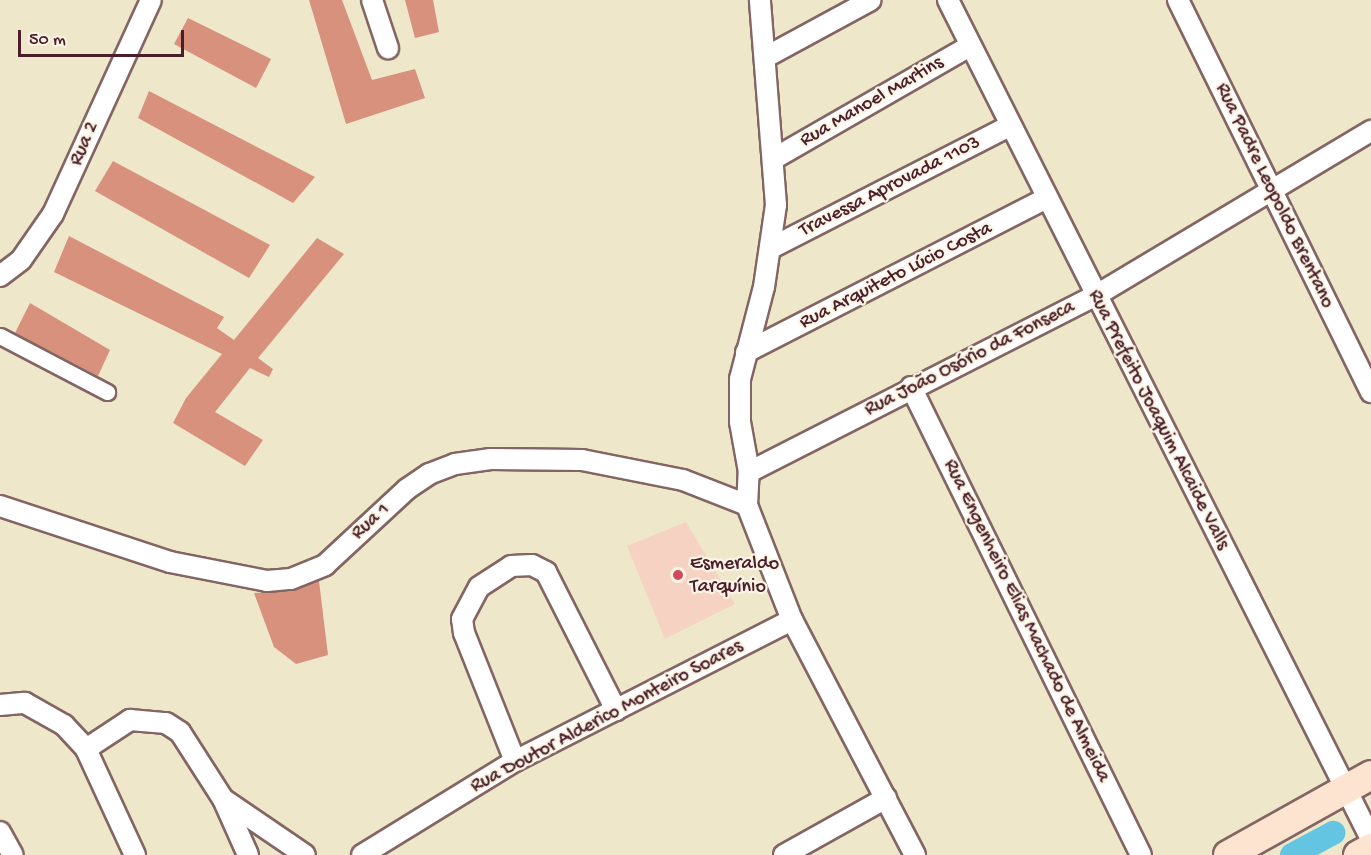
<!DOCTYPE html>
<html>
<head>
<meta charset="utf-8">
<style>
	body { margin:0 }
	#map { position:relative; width:1371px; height:855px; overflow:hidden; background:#eee7ca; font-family:"Gochi Hand",sans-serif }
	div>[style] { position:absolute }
	.built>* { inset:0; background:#f5d2c2 }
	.canal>* { height:24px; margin:-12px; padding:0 12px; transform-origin:12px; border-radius:12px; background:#63c5e1 }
	.building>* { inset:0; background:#d7917d }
	.roads { filter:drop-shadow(2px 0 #836563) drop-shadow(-2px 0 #836563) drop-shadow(0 2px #836563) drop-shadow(0 -2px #836563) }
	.pedestrian>* { height:15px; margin:-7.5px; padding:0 7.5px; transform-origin:7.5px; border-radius:7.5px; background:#fff }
	.minor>* { height:20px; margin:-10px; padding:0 10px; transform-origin:10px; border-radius:10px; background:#fff }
	.secondary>* { height:28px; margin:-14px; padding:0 14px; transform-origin:14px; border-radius:14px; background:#fde4d1 }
	.dots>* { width:16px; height:16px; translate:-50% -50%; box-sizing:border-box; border:3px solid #fcf5e5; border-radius:50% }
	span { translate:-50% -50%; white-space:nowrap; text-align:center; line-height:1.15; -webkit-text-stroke:4.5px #fcf5e5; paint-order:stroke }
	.street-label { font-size:20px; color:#4a1f2b }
	.poi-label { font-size:20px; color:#4a1f2b }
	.left { translate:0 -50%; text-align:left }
	.scale { position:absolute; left:18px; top:30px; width:166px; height:27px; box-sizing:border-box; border:3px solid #4a1f2b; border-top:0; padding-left:8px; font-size:18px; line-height:21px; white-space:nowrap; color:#4a1f2b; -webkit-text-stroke:4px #fcf5e5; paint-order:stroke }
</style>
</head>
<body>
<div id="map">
	<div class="built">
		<i style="clip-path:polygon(686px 522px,735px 604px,665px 639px,627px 546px)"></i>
	</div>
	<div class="canal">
		<i style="left:1292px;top:855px;width:47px;rotate:-28.2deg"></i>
	</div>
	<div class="building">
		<i style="clip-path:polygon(309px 0,342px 0,372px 80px,415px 69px,425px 98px,346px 124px)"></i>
		<i style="clip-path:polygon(405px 0,433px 0,439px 32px,415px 38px)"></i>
		<i style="clip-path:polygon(188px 18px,271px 59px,256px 88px,174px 44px)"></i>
		<i style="clip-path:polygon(149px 91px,315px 177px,293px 203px,138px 118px)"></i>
		<i style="clip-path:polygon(113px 161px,270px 245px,249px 278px,95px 191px)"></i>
		<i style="clip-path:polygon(69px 236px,224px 317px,217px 328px,234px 340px,317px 238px,344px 254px,258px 358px,273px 369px,269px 377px,250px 368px,215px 412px,263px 440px,245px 466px,173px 423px,186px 398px,222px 354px,54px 272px)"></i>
		<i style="clip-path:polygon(30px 303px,110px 350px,98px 376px,15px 333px)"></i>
		<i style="clip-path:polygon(319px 581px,328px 655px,296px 664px,274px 647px,254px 593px,292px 591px)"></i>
	</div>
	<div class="roads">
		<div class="pedestrian">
			<i style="left:0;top:336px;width:121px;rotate:27.6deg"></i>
		</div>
		<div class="minor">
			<i style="left:372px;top:0;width:51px;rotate:71.6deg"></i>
			<i style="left:948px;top:0;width:940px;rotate:63.24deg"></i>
			<i style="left:1178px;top:0;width:437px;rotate:63.8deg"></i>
			<i style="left:766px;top:57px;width:119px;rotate:-28.5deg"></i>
			<i style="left:775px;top:158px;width:225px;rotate:-29.9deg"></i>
			<i style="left:771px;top:248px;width:267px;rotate:-27.1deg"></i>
			<i style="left:0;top:276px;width:26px;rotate:-37deg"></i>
			<i style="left:21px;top:260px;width:56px;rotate:-55.2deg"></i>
			<i style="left:53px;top:214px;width:235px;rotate:-65.4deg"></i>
			<i style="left:746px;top:352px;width:336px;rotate:-27.1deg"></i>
			<i style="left:911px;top:387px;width:521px;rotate:63.83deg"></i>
			<i style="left:749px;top:472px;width:51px;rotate:-100.2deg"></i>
			<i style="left:740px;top:422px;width:43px;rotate:-90deg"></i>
			<i style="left:740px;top:379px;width:95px;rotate:-75.4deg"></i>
			<i style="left:764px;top:287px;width:83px;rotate:-81.7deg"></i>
			<i style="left:776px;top:205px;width:206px;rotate:-94.5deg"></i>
			<i style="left:0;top:506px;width:179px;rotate:18.2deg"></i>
			<i style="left:170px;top:562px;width:99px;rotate:11.1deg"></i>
			<i style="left:267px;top:581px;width:24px;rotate:-5deg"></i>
			<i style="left:291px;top:579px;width:37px;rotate:-22deg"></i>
			<i style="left:325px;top:565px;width:112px;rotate:-42.8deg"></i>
			<i style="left:407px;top:489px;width:27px;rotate:-34deg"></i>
			<i style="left:429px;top:474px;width:28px;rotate:-21deg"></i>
			<i style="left:455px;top:464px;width:36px;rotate:-8deg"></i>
			<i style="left:491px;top:459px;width:91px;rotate:0.6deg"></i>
			<i style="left:582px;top:460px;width:103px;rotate:11.2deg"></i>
			<i style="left:683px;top:480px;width:69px;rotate:21.3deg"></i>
			<i style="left:0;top:705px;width:25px;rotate:-5deg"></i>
			<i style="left:25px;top:703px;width:45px;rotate:29.4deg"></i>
			<i style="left:64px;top:725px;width:33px;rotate:47deg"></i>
			<i style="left:86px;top:749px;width:117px;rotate:65.2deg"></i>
			<i style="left:86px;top:749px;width:53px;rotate:-33.4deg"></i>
			<i style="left:130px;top:720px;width:36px;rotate:5deg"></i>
			<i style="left:166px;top:723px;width:17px;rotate:33deg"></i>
			<i style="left:180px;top:732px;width:80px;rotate:57.3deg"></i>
			<i style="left:223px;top:799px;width:61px;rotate:65.9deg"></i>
			<i style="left:515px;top:761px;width:138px;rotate:-111.7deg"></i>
			<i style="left:464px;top:633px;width:14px;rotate:-98deg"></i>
			<i style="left:462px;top:619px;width:36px;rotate:-62deg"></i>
			<i style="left:479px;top:587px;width:38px;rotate:-33deg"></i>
			<i style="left:511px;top:566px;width:21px;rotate:-3deg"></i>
			<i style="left:532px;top:565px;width:16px;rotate:27deg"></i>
			<i style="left:546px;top:572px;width:155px;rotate:63.1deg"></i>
			<i style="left:223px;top:799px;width:99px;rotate:34.3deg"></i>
			<i style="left:0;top:832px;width:26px;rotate:61deg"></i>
			<i style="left:362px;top:855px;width:180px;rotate:-31.6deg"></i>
			<i style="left:515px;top:761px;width:311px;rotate:-27deg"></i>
			<i style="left:784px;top:855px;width:117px;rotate:-29.2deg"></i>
			<i style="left:915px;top:855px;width:265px;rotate:-117.6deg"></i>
			<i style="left:792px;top:620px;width:123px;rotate:-111.4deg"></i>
			<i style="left:747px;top:505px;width:33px;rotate:-87deg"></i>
			<i style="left:749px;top:472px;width:388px;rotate:-27deg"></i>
			<i style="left:1095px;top:296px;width:322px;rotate:-30.9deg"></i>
		</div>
		<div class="secondary">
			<i style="left:1228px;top:855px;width:164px;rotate:-29.2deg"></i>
			<i style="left:1358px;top:855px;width:15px;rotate:-28deg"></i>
		</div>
	</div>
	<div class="dots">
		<i style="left:678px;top:575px;background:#d1495b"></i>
	</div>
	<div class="street-label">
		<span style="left:872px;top:102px;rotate:-30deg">Rua Manoel Martins</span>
		<span style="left:85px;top:144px;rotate:-67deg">Rua 2</span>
		<span style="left:890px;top:187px;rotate:-27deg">Travessa Aprovada 1103</span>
		<span style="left:1274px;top:196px;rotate:64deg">Rua Padre Leopoldo Brentano</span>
		<span style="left:896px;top:276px;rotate:-27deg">Rua Arquiteto Lúcio Costa</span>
		<span style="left:970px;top:359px;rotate:-27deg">Rua João Osório da Fonseca</span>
		<span style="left:1158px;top:420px;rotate:63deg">Rua Prefeito Joaquim Alcaide Valls</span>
		<span style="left:371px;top:522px;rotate:-43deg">Rua 1</span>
		<span style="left:1026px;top:621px;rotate:64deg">Rua Engenheiro Elias Machado de Almeida</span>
		<span style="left:607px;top:717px;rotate:-28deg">Rua Doutor Alderico Monteiro Soares</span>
	</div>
	<div class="poi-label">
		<span class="left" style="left:690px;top:576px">Esmeraldo<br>Tarquínio</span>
	</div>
	<div class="scale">50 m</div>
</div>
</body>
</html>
